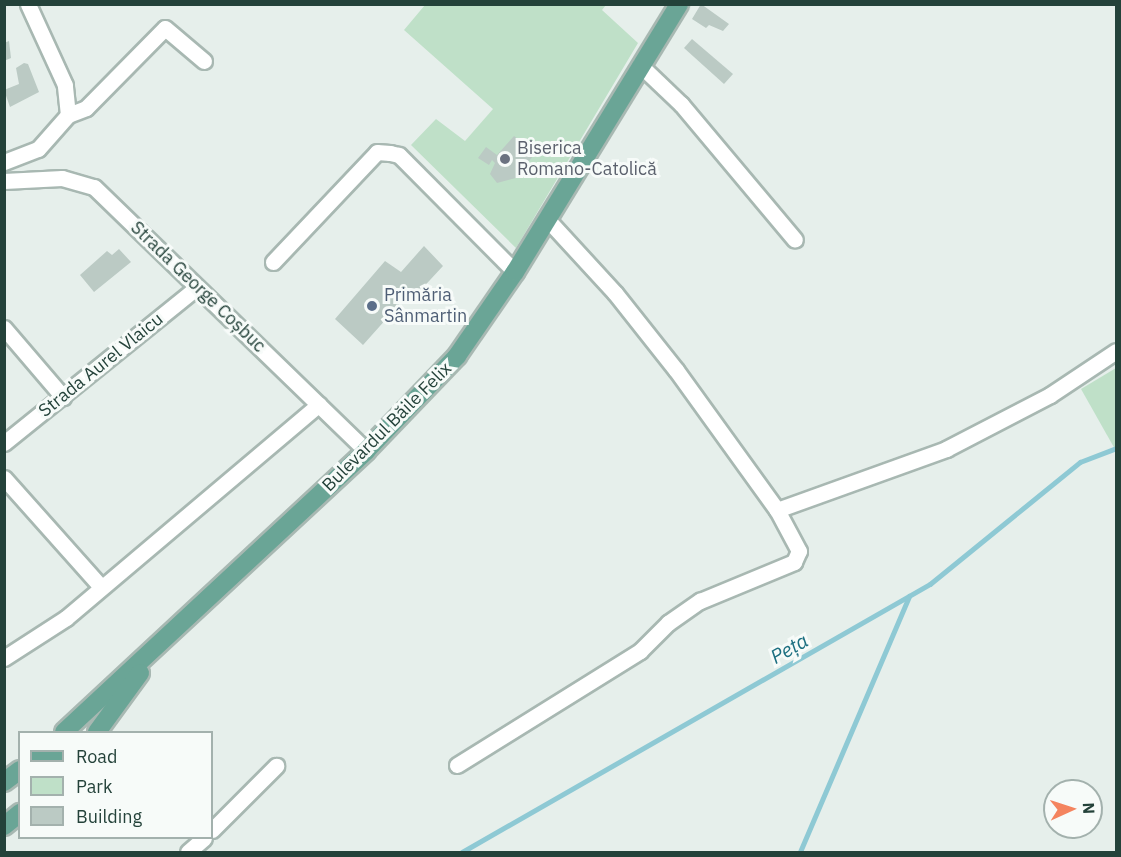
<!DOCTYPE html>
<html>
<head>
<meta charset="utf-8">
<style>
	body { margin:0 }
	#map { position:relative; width:1121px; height:857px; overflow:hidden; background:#e6efeb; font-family:"IBM Plex Sans",sans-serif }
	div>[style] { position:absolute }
	.green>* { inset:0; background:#bfe0c8 }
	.stream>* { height:4.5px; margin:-2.25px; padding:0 2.25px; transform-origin:2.25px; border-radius:2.25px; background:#8ec9d4 }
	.building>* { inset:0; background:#bbcac4 }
	.roads { filter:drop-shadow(2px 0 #a8b8b2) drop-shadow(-2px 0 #a8b8b2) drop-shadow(0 2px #a8b8b2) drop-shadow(0 -2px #a8b8b2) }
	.minor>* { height:15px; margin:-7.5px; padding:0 7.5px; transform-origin:7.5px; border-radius:7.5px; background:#fff }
	.major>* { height:18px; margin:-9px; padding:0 9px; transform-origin:9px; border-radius:9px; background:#6aa596 }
	.dots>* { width:16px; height:16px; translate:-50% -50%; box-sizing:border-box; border:3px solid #f7fbf9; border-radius:50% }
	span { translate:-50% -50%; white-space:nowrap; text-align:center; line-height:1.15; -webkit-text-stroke:6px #f7fbf9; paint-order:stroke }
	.worship-label { font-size:18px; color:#5b616d }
	.left { translate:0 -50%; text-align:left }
	.street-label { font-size:18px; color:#24423a }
	.service-label { font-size:18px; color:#4e5e75 }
	.water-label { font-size:20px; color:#1c6f80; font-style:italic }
	.frame { position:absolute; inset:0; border:6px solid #24423a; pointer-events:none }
	.legend { position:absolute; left:18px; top:731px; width:195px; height:108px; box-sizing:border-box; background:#f7fbf9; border:2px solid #a3b1ad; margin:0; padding:8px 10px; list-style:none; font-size:18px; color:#24423a }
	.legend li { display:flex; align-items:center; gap:12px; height:30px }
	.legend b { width:30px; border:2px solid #a3b1ad }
	.north { position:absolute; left:1043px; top:779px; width:60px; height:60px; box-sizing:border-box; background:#f7fbf9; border:2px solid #a3b1ad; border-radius:50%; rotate:87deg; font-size:16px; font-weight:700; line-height:24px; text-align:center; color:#24423a }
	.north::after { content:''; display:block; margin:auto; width:21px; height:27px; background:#f4845f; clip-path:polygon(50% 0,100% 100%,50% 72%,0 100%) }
</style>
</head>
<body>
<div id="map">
	<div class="green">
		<i style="clip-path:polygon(425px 5px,606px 5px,602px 10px,638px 43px,516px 248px,411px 145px,436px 119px,465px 141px,493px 109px,404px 30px)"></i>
		<i style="clip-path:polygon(1116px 368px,1116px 451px,1081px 389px)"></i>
	</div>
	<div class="stream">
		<i style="left:462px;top:852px;width:539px;rotate:-29.8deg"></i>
		<i style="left:930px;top:584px;width:193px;rotate:-39.1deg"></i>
		<i style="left:1080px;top:462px;width:39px;rotate:-21deg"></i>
		<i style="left:800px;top:852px;width:278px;rotate:-66.9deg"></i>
	</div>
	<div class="building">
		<i style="clip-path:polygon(701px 4px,729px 24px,723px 31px,709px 25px,706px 28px,692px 19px)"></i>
		<i style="clip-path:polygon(692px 39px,733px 74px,724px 84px,684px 48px)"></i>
		<i style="clip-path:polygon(9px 41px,11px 58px,4px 61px,4px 43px)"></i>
		<i style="clip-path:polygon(24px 63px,28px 64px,39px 92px,10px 107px,4px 90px,19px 84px,16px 68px)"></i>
		<i style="clip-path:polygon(514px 136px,536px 152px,516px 178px,497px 183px,490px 174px,495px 163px,492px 160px,489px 165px,478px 158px,486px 147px,497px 155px)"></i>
		<i style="clip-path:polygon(424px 246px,443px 266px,417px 294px,413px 289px,363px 345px,335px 319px,385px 261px,401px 272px)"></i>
		<i style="clip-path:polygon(119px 249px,131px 262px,94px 292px,80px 275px,107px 251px,112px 255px)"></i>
	</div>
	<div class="roads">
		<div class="minor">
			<i style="left:640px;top:65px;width:57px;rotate:43.6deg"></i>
			<i style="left:681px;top:104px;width:177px;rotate:50deg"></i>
			<i style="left:68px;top:115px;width:19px;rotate:-21deg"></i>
			<i style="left:86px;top:108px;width:112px;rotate:-45.4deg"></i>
			<i style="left:165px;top:28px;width:51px;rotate:40.2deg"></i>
			<i style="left:4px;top:162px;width:36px;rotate:-21deg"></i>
			<i style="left:38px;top:149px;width:45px;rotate:-48.6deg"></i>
			<i style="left:68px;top:115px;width:30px;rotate:-96deg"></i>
			<i style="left:65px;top:85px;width:89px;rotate:-114.6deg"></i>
			<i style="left:4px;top:181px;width:58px;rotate:-3deg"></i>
			<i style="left:62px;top:178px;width:33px;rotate:16deg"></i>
			<i style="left:94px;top:187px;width:379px;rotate:44.1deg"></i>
			<i style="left:273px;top:262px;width:151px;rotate:-46.6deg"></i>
			<i style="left:377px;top:152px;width:13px;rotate:4deg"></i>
			<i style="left:390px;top:153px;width:9px;rotate:13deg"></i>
			<i style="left:399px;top:155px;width:165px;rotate:45.2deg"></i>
			<i style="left:4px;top:328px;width:91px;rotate:49.5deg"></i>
			<i style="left:4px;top:443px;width:248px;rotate:-38.9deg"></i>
			<i style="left:4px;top:478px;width:146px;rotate:48.3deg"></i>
			<i style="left:777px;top:510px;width:180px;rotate:-19.8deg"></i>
			<i style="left:946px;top:449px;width:117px;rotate:-27.4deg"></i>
			<i style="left:1050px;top:395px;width:79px;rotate:-33.7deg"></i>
			<i style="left:4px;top:658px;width:74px;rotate:-32.8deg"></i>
			<i style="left:66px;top:618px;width:331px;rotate:-40.2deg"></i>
			<i style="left:457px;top:765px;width:216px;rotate:-31.9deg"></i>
			<i style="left:640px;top:651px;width:40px;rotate:-45deg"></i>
			<i style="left:668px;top:623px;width:39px;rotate:-35deg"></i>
			<i style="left:700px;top:601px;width:102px;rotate:-22.5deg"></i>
			<i style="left:794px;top:562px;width:12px;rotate:-66deg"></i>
			<i style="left:799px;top:551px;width:47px;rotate:-118.2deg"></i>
			<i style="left:777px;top:510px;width:173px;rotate:-125.8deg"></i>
			<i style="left:676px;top:370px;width:98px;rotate:-128.4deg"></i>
			<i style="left:615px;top:293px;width:102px;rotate:-132.6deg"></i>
			<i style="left:212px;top:830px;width:91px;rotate:-45deg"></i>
			<i style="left:188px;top:852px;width:21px;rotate:-41deg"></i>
		</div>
		<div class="major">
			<i style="left:64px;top:732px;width:413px;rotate:-42.9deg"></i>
			<i style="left:366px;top:451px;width:132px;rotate:-46.2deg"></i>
			<i style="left:457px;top:356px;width:102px;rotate:-55.4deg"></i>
			<i style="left:515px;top:272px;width:314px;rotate:-58.5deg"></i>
			<i style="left:97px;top:732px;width:73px;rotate:-53.9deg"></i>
			<i style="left:4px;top:782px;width:20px;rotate:-37deg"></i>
			<i style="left:4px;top:826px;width:21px;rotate:-39deg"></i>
		</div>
	</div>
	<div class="dots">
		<i style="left:505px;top:159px;background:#6b7280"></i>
		<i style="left:372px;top:306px;background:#5c6f8a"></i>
	</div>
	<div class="worship-label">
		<span class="left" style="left:517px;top:159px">Biserica<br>Romano-Catolică</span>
	</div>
	<div class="street-label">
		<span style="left:198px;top:287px;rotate:44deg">Strada George Coșbuc</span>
		<span style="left:101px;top:365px;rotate:-39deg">Strada Aurel Vlaicu</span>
		<span style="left:387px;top:427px;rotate:-45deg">Bulevardul Băile Felix</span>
	</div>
	<div class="service-label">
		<span class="left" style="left:384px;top:306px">Primăria<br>Sânmartin</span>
	</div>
	<div class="water-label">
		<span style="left:789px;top:648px;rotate:-30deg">Peța</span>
	</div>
	<div class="frame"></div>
	<ul class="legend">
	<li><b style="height:8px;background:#6aa596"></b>Road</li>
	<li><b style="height:16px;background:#bfe0c8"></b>Park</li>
	<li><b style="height:16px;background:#bbcac4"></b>Building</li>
	</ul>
	<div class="north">N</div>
</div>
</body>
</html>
